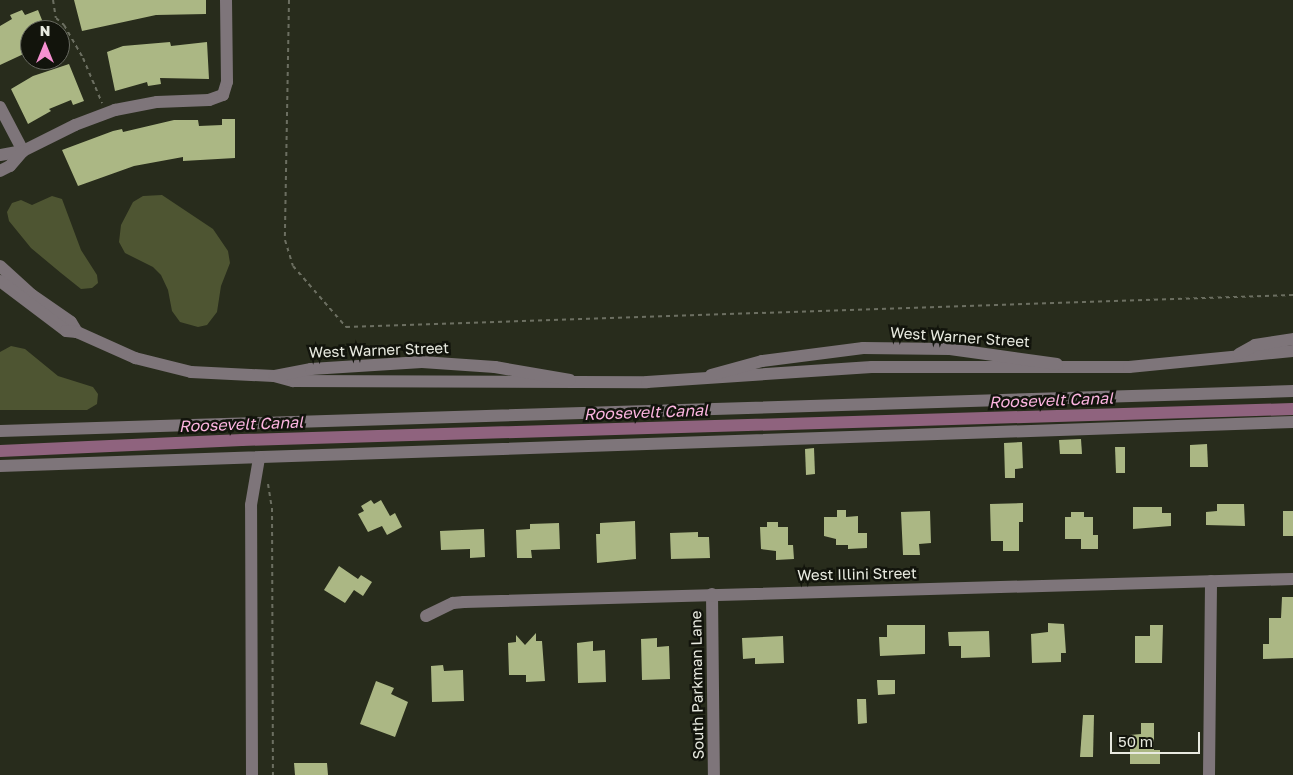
<!DOCTYPE html>
<html>
<head>
<meta charset="utf-8">
<style>
	body { margin:0 }
	#map { position:relative; width:1293px; height:775px; overflow:hidden; background:#282c1c; font-family:"Golos Text",sans-serif }
	div>[style] { position:absolute }
	.green>* { inset:0; background:#4e5532 }
	.canal>* { height:12px; margin:-6px; padding:0 6px; transform-origin:6px; border-radius:6px; background:#8f637e }
	.building>* { inset:0; background:#abb784 }
	.path>* { height:2px; margin-top:-1px; transform-origin:0; background:repeating-linear-gradient(90deg,#6c6f61 0 4px,transparent 0 8px) }
	.minor>* { height:12px; margin:-6px; padding:0 6px; transform-origin:6px; border-radius:6px; background:#7e757a }
	span { translate:-50% -50%; white-space:nowrap; text-align:center; line-height:1.15; -webkit-text-stroke:5px #12140c; paint-order:stroke }
	.street-label { font-size:15px; color:#e8eae0 }
	.water-label { font-size:16px; color:#fcb4e0; font-style:italic }
	.north { position:absolute; left:20px; top:20px; width:50px; height:50px; box-sizing:border-box; background:#12140c; border:1px solid #686a61; border-radius:50%; rotate:0deg; font-size:14px; font-weight:700; line-height:20px; text-align:center; color:#e8eae0 }
	.north::after { content:''; display:block; margin:auto; width:18px; height:22px; background:#f590d1; clip-path:polygon(50% 0,100% 100%,50% 72%,0 100%) }
	.scale { position:absolute; left:1110px; top:732px; width:90px; height:22px; box-sizing:border-box; border:2px solid #e8eae0; border-top:0; padding-left:6px; font-size:15px; line-height:18px; white-space:nowrap; color:#e8eae0; -webkit-text-stroke:4px #12140c; paint-order:stroke }
</style>
</head>
<body>
<div id="map">
	<div class="green">
		<i style="clip-path:polygon(162px 195px,213px 229px,228px 251px,230px 263px,221px 286px,217px 312px,207px 325px,198px 327px,180px 322px,172px 311px,168px 290px,161px 275px,153px 267px,125px 253px,119px 242px,121px 225px,133px 202px,143px 196px)"></i>
		<i style="clip-path:polygon(52px 196px,62px 199px,81px 250px,97px 275px,98px 283px,92px 288px,81px 289px,61px 273px,31px 248px,9px 221px,7px 212px,12px 203px,21px 200px,32px 205px)"></i>
		<i style="clip-path:polygon(11px 346px,25px 349px,58px 376px,93px 387px,98px 394px,97px 404px,87px 410px,0 410px,0 352px)"></i>
	</div>
	<div class="canal">
		<i style="left:0;top:451px;width:242px;rotate:-2.6deg"></i>
		<i style="left:242px;top:440px;width:1051px;rotate:-1.69deg"></i>
	</div>
	<div class="building">
		<i style="clip-path:polygon(74px 0,206px 0,206px 14px,156px 15px,82px 31px)"></i>
		<i style="clip-path:polygon(22px 10px,25px 15px,38px 10px,46px 30px,30px 30px,30px 51px,0 65px,0 26px,12px 19px,10px 15px)"></i>
		<i style="clip-path:polygon(170px 42px,171px 46px,207px 42px,209px 79px,160px 78px,161px 84px,148px 86px,147px 82px,115px 91px,107px 52px,123px 46px)"></i>
		<i style="clip-path:polygon(69px 64px,84px 101px,73px 105px,71px 100px,49px 109px,51px 111px,28px 124px,11px 89px,33px 76px)"></i>
		<i style="clip-path:polygon(222px 119px,235px 119px,235px 158px,183px 161px,183px 157px,134px 166px,78px 186px,62px 150px,113px 131px,122px 129px,123px 132px,174px 120px,198px 120px,199px 126px,222px 125px)"></i>
		<i style="clip-path:polygon(1081px 439px,1082px 454px,1060px 454px,1059px 440px)"></i>
		<i style="clip-path:polygon(1022px 442px,1023px 468px,1015px 469px,1015px 478px,1005px 478px,1004px 443px)"></i>
		<i style="clip-path:polygon(1207px 444px,1208px 467px,1190px 467px,1190px 445px)"></i>
		<i style="clip-path:polygon(1115px 447px,1125px 447px,1125px 473px,1116px 473px)"></i>
		<i style="clip-path:polygon(814px 448px,815px 474px,806px 475px,805px 449px)"></i>
		<i style="clip-path:polygon(371px 500px,374px 504px,381px 500px,390px 516px,395px 513px,402px 527px,387px 535px,382px 526px,368px 532px,358px 514px,364px 511px,361px 506px)"></i>
		<i style="clip-path:polygon(1023px 503px,1023px 522px,1019px 522px,1019px 551px,1003px 551px,1003px 541px,991px 541px,990px 504px)"></i>
		<i style="clip-path:polygon(1217px 504px,1244px 504px,1245px 526px,1206px 525px,1206px 512px,1217px 511px)"></i>
		<i style="clip-path:polygon(1133px 507px,1162px 507px,1162px 513px,1171px 513px,1171px 526px,1133px 529px)"></i>
		<i style="clip-path:polygon(837px 510px,846px 510px,846px 517px,858px 516px,858px 533px,867px 533px,867px 548px,848px 549px,848px 545px,836px 545px,836px 539px,824px 536px,824px 517px,837px 517px)"></i>
		<i style="clip-path:polygon(930px 511px,931px 543px,919px 544px,920px 555px,903px 555px,901px 512px)"></i>
		<i style="clip-path:polygon(1283px 511px,1293px 511px,1293px 536px,1283px 536px)"></i>
		<i style="clip-path:polygon(1071px 512px,1084px 512px,1084px 517px,1093px 517px,1093px 535px,1098px 535px,1098px 549px,1081px 549px,1081px 539px,1065px 539px,1065px 517px,1071px 517px)"></i>
		<i style="clip-path:polygon(635px 521px,636px 559px,597px 563px,596px 534px,600px 534px,600px 523px)"></i>
		<i style="clip-path:polygon(767px 522px,778px 522px,778px 527px,788px 527px,788px 545px,793px 545px,794px 559px,776px 560px,776px 551px,761px 549px,760px 527px,767px 527px)"></i>
		<i style="clip-path:polygon(559px 523px,560px 549px,531px 550px,532px 558px,517px 558px,516px 530px,530px 529px,530px 524px)"></i>
		<i style="clip-path:polygon(484px 529px,485px 557px,470px 558px,470px 549px,441px 550px,440px 531px)"></i>
		<i style="clip-path:polygon(698px 532px,698px 537px,709px 537px,710px 558px,671px 559px,670px 533px)"></i>
		<i style="clip-path:polygon(339px 566px,358px 579px,361px 575px,372px 582px,363px 596px,354px 590px,345px 603px,324px 590px)"></i>
		<i style="clip-path:polygon(1282px 597px,1293px 597px,1293px 658px,1263px 659px,1263px 644px,1269px 644px,1269px 618px,1281px 618px)"></i>
		<i style="clip-path:polygon(1048px 623px,1064px 624px,1066px 653px,1061px 653px,1061px 662px,1032px 663px,1031px 634px,1048px 632px)"></i>
		<i style="clip-path:polygon(887px 625px,925px 625px,925px 654px,880px 656px,879px 637px,887px 637px)"></i>
		<i style="clip-path:polygon(1150px 625px,1163px 625px,1162px 663px,1135px 663px,1135px 636px,1150px 636px)"></i>
		<i style="clip-path:polygon(989px 631px,990px 657px,961px 658px,961px 646px,949px 646px,948px 632px)"></i>
		<i style="clip-path:polygon(536px 633px,536px 641px,542px 641px,545px 681px,526px 682px,526px 675px,509px 675px,508px 643px,516px 642px,516px 635px,525px 645px)"></i>
		<i style="clip-path:polygon(783px 636px,784px 663px,755px 664px,755px 658px,743px 659px,742px 638px)"></i>
		<i style="clip-path:polygon(657px 638px,657px 647px,669px 646px,670px 679px,642px 680px,641px 639px)"></i>
		<i style="clip-path:polygon(593px 641px,593px 651px,605px 650px,606px 682px,578px 683px,577px 643px)"></i>
		<i style="clip-path:polygon(443px 665px,444px 671px,463px 670px,464px 701px,432px 702px,431px 666px)"></i>
		<i style="clip-path:polygon(877px 680px,895px 680px,895px 694px,878px 695px)"></i>
		<i style="clip-path:polygon(376px 681px,394px 688px,391px 694px,408px 702px,395px 737px,360px 724px)"></i>
		<i style="clip-path:polygon(857px 699px,866px 699px,867px 723px,858px 724px)"></i>
		<i style="clip-path:polygon(1083px 715px,1094px 715px,1093px 757px,1080px 757px)"></i>
		<i style="clip-path:polygon(1141px 723px,1154px 723px,1154px 750px,1160px 750px,1160px 764px,1130px 764px,1130px 735px,1141px 734px)"></i>
		<i style="clip-path:polygon(294px 763px,327px 763px,328px 775px,295px 775px)"></i>
	</div>
	<div class="path">
		<i style="left:53px;top:0;width:18px;rotate:81deg"></i>
		<i style="left:56px;top:18px;width:11px;rotate:41deg"></i>
		<i style="left:64px;top:25px;width:38px;rotate:60deg"></i>
		<i style="left:83px;top:58px;width:49px;rotate:67.1deg"></i>
		<i style="left:289px;top:0;width:240px;rotate:91deg"></i>
		<i style="left:285px;top:240px;width:27px;rotate:73deg"></i>
		<i style="left:293px;top:266px;width:81px;rotate:49deg"></i>
		<i style="left:346px;top:327px;width:948px;rotate:-1.94deg"></i>
		<i style="left:268px;top:484px;width:24px;rotate:81deg"></i>
		<i style="left:272px;top:508px;width:267px;rotate:89.8deg"></i>
	</div>
	<div class="minor">
		<i style="left:0;top:107px;width:50px;rotate:62.4deg"></i>
		<i style="left:0;top:155px;width:23px;rotate:-10deg"></i>
		<i style="left:23px;top:151px;width:58px;rotate:-26.6deg"></i>
		<i style="left:75px;top:125px;width:43px;rotate:-20.6deg"></i>
		<i style="left:115px;top:110px;width:43px;rotate:-10.8deg"></i>
		<i style="left:157px;top:102px;width:52px;rotate:-2.2deg"></i>
		<i style="left:209px;top:100px;width:15px;rotate:-20deg"></i>
		<i style="left:223px;top:95px;width:14px;rotate:-73deg"></i>
		<i style="left:227px;top:82px;width:82px;rotate:-90.7deg"></i>
		<i style="left:0;top:171px;width:11px;rotate:-27deg"></i>
		<i style="left:10px;top:166px;width:20px;rotate:-49deg"></i>
		<i style="left:0;top:266px;width:43px;rotate:42.2deg"></i>
		<i style="left:32px;top:295px;width:47px;rotate:34.7deg"></i>
		<i style="left:71px;top:322px;width:12px;rotate:59deg"></i>
		<i style="left:0;top:281px;width:83px;rotate:37.1deg"></i>
		<i style="left:66px;top:331px;width:11px;rotate:5deg"></i>
		<i style="left:77px;top:332px;width:64px;rotate:24.1deg"></i>
		<i style="left:135px;top:358px;width:58px;rotate:14deg"></i>
		<i style="left:191px;top:372px;width:83px;rotate:2.8deg"></i>
		<i style="left:274px;top:376px;width:20px;rotate:15deg"></i>
		<i style="left:293px;top:381px;width:354px;rotate:0.2deg"></i>
		<i style="left:647px;top:382px;width:225px;rotate:-3.8deg"></i>
		<i style="left:872px;top:367px;width:257px"></i>
		<i style="left:1129px;top:367px;width:165px;rotate:-5.6deg"></i>
		<i style="left:1239px;top:354px;width:18px;rotate:-29deg"></i>
		<i style="left:1255px;top:345px;width:38px;rotate:-9deg"></i>
		<i style="left:711px;top:375px;width:53px;rotate:-15.4deg"></i>
		<i style="left:762px;top:361px;width:102px;rotate:-7.3deg"></i>
		<i style="left:863px;top:348px;width:87px;rotate:0.7deg"></i>
		<i style="left:950px;top:349px;width:108px;rotate:8deg"></i>
		<i style="left:275px;top:376px;width:37px;rotate:-11deg"></i>
		<i style="left:311px;top:369px;width:111px;rotate:-3.6deg"></i>
		<i style="left:422px;top:362px;width:73px;rotate:3.9deg"></i>
		<i style="left:495px;top:367px;width:76px;rotate:9.8deg"></i>
		<i style="left:0;top:431px;width:1294px;rotate:-1.77deg"></i>
		<i style="left:0;top:466px;width:1294px;rotate:-1.95deg"></i>
		<i style="left:712px;top:594px;width:181px;rotate:89.4deg"></i>
		<i style="left:426px;top:616px;width:30px;rotate:-26deg"></i>
		<i style="left:453px;top:603px;width:11px;rotate:-5deg"></i>
		<i style="left:464px;top:602px;width:829px;rotate:-1.59deg"></i>
		<i style="left:252px;top:775px;width:270px;rotate:-90.2deg"></i>
		<i style="left:251px;top:505px;width:48px;rotate:-80.3deg"></i>
		<i style="left:1209px;top:775px;width:194px;rotate:-89.4deg"></i>
	</div>
	<div class="street-label">
		<span style="left:960px;top:337px;rotate:4deg">West Warner Street</span>
		<span style="left:379px;top:350px;rotate:-2deg">West Warner Street</span>
		<span style="left:857px;top:574px;rotate:-1deg">West Illini Street</span>
		<span style="left:697px;top:685px;rotate:-91deg">South Parkman Lane</span>
	</div>
	<div class="water-label">
		<span style="left:1051px;top:400px;rotate:-2deg">Roosevelt Canal</span>
		<span style="left:646px;top:412px;rotate:-2deg">Roosevelt Canal</span>
		<span style="left:241px;top:424px;rotate:-2deg">Roosevelt Canal</span>
	</div>
	<div class="north">N</div>
	<div class="scale">50 m</div>
</div>
</body>
</html>
